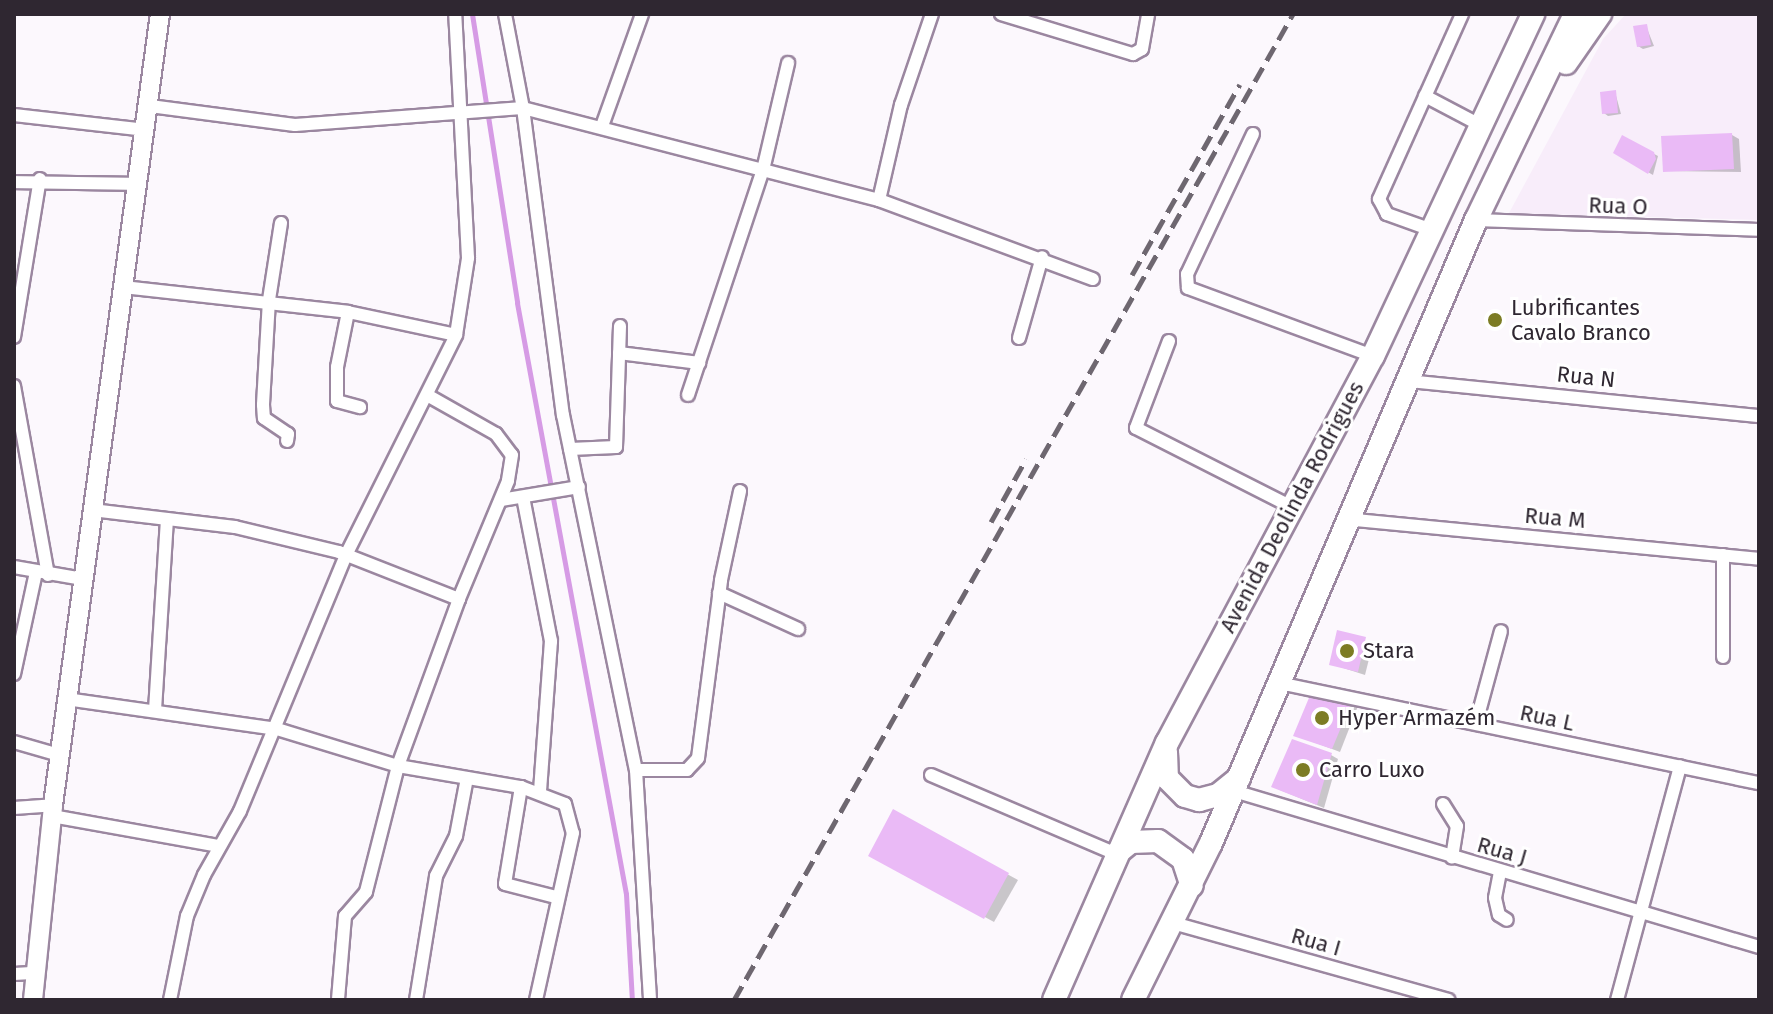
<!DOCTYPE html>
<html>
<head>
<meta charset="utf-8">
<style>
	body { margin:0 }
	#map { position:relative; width:1773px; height:1014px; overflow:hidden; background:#fcf8fd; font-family:"Fira Sans",sans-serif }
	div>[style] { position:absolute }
	.built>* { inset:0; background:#f8edfa }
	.shadow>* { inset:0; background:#0003 }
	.stream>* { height:5px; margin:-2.5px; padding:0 2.5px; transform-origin:2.5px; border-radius:2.5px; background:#d69be5 }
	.building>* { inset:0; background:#eabaf6 }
	.roads { filter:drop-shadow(2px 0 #9b87a0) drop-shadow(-2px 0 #9b87a0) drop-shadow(0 2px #9b87a0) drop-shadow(0 -2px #9b87a0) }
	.street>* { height:12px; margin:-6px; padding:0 6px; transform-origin:6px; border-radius:6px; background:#fff }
	.secondary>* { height:18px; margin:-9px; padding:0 9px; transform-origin:9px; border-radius:9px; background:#fff }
	.highway>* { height:22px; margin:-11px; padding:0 11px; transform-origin:11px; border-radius:11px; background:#fff }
	.rail>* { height:5px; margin-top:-2.5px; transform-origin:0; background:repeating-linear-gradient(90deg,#6e6770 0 16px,transparent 0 24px) }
	.dots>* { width:22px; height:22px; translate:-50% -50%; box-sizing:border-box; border:4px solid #fff; border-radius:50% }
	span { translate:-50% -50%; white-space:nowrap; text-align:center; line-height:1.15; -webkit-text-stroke:6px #fff; paint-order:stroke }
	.street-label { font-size:22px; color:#2f2731 }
	.poi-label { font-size:22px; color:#2f2731 }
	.left { translate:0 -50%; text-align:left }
	.frame { position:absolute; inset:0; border:16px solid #2f2731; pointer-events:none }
</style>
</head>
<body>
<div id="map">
	<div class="built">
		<i style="clip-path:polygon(1626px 14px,1759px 14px,1759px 220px,1509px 213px,1603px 39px)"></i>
	</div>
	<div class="shadow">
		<i style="clip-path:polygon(1646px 26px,1654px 46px,1643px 49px,1638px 46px)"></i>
		<i style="clip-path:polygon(1615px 92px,1621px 114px,1608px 116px,1604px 113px)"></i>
		<i style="clip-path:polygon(1732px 135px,1739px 139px,1741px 172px,1665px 171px)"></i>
		<i style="clip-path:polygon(1623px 138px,1658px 156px,1653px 175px,1615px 153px)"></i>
		<i style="clip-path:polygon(1338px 633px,1373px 643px,1365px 675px,1331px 664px)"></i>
		<i style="clip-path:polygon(1351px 702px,1358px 706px,1340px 752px,1295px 735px)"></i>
		<i style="clip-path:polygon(1331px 755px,1338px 759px,1324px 808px,1280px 790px)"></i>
		<i style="clip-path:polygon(894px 812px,1018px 880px,994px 922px,871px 855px)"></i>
	</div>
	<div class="stream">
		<i style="left:472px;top:14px;width:292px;rotate:81.1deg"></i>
		<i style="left:517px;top:303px;width:601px;rotate:79.55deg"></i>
		<i style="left:626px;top:894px;width:106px;rotate:86.8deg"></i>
	</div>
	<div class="building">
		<i style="clip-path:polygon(1647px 24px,1651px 45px,1637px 47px,1633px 26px)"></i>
		<i style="clip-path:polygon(1616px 90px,1618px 113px,1602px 114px,1600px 92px)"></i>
		<i style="clip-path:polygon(1732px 133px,1734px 169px,1663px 172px,1661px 136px)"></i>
		<i style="clip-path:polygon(1622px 135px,1654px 152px,1656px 159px,1648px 174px,1613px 153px)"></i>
		<i style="clip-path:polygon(1337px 630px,1366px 637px,1358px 672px,1329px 665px)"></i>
		<i style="clip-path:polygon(1311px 693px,1352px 701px,1332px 749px,1293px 736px)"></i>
		<i style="clip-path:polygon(1292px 739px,1332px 753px,1317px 805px,1271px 787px)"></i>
		<i style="clip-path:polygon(893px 809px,1009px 873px,984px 919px,868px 856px)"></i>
	</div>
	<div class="roads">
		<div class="street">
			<i style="left:505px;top:14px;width:96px;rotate:79.2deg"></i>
			<i style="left:523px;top:108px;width:310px;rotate:82.6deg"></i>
			<i style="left:563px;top:415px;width:362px;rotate:78.4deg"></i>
			<i style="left:636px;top:770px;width:230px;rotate:86.5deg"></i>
			<i style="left:1001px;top:14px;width:138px;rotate:16.9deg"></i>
			<i style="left:1133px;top:54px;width:10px;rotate:-29deg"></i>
			<i style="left:1142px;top:49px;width:36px;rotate:-80deg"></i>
			<i style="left:1425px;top:96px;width:60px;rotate:27.8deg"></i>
			<i style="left:150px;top:106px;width:146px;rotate:7.5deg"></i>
			<i style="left:295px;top:125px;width:229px;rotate:-4.3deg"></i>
			<i style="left:523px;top:108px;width:368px;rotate:14.5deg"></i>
			<i style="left:879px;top:200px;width:228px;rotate:20.3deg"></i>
			<i style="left:14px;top:115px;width:133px;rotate:6.5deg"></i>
			<i style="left:602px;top:126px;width:119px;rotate:-70.3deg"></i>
			<i style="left:1253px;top:134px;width:155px;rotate:115.2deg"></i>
			<i style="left:1187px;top:274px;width:14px;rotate:86deg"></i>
			<i style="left:1188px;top:288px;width:197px;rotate:20.2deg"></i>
			<i style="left:14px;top:182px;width:125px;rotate:0.9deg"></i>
			<i style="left:879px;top:200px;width:98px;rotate:-77deg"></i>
			<i style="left:901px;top:105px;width:96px;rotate:-71.2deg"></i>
			<i style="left:1476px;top:220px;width:283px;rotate:2deg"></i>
			<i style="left:281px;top:223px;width:78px;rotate:98.9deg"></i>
			<i style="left:269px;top:300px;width:105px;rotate:93.3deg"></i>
			<i style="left:263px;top:405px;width:13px;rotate:86deg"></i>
			<i style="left:264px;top:418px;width:29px;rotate:34deg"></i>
			<i style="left:288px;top:434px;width:7px;rotate:98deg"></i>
			<i style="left:1429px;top:229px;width:45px;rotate:-160.3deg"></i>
			<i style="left:1387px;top:214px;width:17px;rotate:-118deg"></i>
			<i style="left:1379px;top:199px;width:203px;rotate:-65.8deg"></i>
			<i style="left:123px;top:287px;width:226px;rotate:6.3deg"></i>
			<i style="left:348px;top:312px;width:110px;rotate:12deg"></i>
			<i style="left:348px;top:312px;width:56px;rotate:101.3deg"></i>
			<i style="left:337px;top:367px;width:34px;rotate:90deg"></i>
			<i style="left:337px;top:401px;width:24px;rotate:15deg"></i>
			<i style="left:14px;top:337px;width:160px;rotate:-80.7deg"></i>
			<i style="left:1019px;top:338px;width:84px;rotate:-74.1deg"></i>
			<i style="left:1169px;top:341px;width:93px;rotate:110.8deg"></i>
			<i style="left:1136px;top:428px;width:175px;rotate:26.9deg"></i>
			<i style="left:619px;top:353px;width:81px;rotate:7.1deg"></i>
			<i style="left:1408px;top:381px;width:353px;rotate:5.7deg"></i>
			<i style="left:14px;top:386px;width:192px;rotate:79.8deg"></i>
			<i style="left:427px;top:395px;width:79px;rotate:29.5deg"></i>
			<i style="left:496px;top:434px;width:26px;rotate:53deg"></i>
			<i style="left:512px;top:455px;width:26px;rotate:99deg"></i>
			<i style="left:508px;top:481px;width:128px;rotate:112.6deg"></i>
			<i style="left:688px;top:395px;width:237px;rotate:-71.6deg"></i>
			<i style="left:763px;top:170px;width:110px;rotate:-76.8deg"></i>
			<i style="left:570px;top:449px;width:46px;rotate:-2.5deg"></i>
			<i style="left:616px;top:447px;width:121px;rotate:-88.1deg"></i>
			<i style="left:523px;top:497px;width:147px;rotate:79deg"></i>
			<i style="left:551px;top:641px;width:151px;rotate:94.2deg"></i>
			<i style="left:501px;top:500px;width:79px;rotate:-9.5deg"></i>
			<i style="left:92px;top:510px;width:144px;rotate:6.8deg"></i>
			<i style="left:235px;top:527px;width:107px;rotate:13.5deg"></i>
			<i style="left:339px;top:552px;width:129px;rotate:21.4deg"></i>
			<i style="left:459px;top:599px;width:178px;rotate:110.1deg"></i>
			<i style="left:398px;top:766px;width:130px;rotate:104.3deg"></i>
			<i style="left:366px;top:892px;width:32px;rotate:131deg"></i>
			<i style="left:345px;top:916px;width:84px;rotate:94.8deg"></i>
			<i style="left:1346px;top:519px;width:415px;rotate:5.5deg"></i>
			<i style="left:1723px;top:555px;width:102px;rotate:90deg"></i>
			<i style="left:14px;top:567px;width:70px;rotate:9.9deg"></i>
			<i style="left:719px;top:593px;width:87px;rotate:24.5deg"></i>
			<i style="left:14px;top:674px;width:104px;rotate:-77.8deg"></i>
			<i style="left:1279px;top:683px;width:490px;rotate:11.8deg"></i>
			<i style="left:66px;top:699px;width:213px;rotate:8.1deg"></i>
			<i style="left:277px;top:729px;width:127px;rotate:17deg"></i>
			<i style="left:398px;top:766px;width:125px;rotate:9.7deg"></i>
			<i style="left:521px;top:787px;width:47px;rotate:21.1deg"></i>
			<i style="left:565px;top:804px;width:30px;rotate:75deg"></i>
			<i style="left:573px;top:833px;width:171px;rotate:102.5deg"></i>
			<i style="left:155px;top:710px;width:191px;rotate:-86.4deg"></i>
			<i style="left:1476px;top:723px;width:95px;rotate:-74.8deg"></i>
			<i style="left:14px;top:742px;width:47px;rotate:16.1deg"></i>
			<i style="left:636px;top:770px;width:51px"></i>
			<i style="left:687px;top:770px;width:16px;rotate:-47deg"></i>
			<i style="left:698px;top:758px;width:179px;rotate:-82.6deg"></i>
			<i style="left:721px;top:580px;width:91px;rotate:-77.9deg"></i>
			<i style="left:931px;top:775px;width:201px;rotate:23.1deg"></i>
			<i style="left:521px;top:787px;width:98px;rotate:99.4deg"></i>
			<i style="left:505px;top:884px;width:53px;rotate:14.3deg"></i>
			<i style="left:1234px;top:791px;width:548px;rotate:16.55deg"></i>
			<i style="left:1443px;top:804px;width:26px;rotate:58deg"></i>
			<i style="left:1457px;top:826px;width:32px;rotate:99deg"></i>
			<i style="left:14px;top:808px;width:39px;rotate:-4deg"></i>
			<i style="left:52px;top:816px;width:170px;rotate:10.2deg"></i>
			<i style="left:1500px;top:872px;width:26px;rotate:101deg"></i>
			<i style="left:1495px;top:898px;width:17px;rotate:77deg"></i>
			<i style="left:1499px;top:915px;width:9px;rotate:32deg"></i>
			<i style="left:1173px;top:923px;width:286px;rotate:15.6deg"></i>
			<i style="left:14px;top:974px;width:22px;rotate:-3deg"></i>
			<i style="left:170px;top:1000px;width:86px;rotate:-78.6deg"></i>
			<i style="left:187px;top:916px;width:44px;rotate:-67.5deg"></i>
			<i style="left:204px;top:875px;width:73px;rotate:-60.6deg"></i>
			<i style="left:240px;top:811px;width:277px;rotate:-67.5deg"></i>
			<i style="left:346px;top:555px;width:246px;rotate:-63.4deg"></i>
			<i style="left:456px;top:335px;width:78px;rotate:-81.1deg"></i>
			<i style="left:468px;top:258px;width:244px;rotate:-93deg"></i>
			<i style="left:416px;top:1000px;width:126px;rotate:-80.8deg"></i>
			<i style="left:436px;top:876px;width:45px;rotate:-63.4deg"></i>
			<i style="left:456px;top:836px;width:59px;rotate:-79.3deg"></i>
			<i style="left:1617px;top:1000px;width:242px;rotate:-74.9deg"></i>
		</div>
		<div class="secondary">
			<i style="left:33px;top:1000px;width:196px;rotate:-84.1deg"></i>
			<i style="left:53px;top:805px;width:798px;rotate:-82.3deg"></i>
		</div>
		<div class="highway">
			<i style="left:1566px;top:63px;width:60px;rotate:-55.2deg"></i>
			<i style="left:1166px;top:752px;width:26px;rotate:88deg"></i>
			<i style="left:1167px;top:778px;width:25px;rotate:45deg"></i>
			<i style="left:1185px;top:796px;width:15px;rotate:16deg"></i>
			<i style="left:1199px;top:800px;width:20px;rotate:-15deg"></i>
			<i style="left:1218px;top:795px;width:27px;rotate:-39deg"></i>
			<i style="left:1116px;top:854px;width:19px;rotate:-39deg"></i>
			<i style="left:1131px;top:842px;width:27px;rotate:-2deg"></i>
			<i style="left:1158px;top:841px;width:31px;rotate:36deg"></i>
			<i style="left:1183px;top:859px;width:28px;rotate:72deg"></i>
			<i style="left:1054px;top:1000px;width:281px;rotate:-66.3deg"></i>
			<i style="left:1167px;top:743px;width:438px;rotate:-62deg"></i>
			<i style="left:1373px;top:356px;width:378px;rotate:-64.9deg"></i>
			<i style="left:1133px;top:1000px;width:175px;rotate:-63.6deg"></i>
			<i style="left:1211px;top:843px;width:677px;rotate:-66.96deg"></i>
			<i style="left:1476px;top:220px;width:229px;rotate:-64.3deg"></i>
		</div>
	</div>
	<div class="rail">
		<i style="left:1132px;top:275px;width:219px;rotate:-60.5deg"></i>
		<i style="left:991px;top:522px;width:72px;rotate:-60.9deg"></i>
		<i style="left:734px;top:1000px;width:1133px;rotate:-60.45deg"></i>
	</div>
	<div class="dots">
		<i style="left:1495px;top:320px;background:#7c7c24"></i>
		<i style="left:1347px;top:651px;background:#7c7c24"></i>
		<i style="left:1322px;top:718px;background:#7c7c24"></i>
		<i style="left:1303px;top:770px;background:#7c7c24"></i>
	</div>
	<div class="street-label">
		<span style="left:1618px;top:206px;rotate:2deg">Rua O</span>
		<span style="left:1586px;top:377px;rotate:6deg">Rua N</span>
		<span style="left:1292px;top:507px;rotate:-62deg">Avenida Deolinda Rodrigues</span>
		<span style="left:1555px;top:518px;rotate:5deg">Rua M</span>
		<span style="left:1547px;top:718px;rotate:12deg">Rua L</span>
		<span style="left:1502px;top:851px;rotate:16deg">Rua J</span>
		<span style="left:1316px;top:942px;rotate:16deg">Rua I</span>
	</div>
	<div class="poi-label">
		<span class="left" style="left:1511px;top:320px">Lubrificantes<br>Cavalo Branco</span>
		<span class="left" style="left:1363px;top:651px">Stara</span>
		<span class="left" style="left:1338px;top:718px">Hyper Armazém</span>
		<span class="left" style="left:1319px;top:770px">Carro Luxo</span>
	</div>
	<div class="frame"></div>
</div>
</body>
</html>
